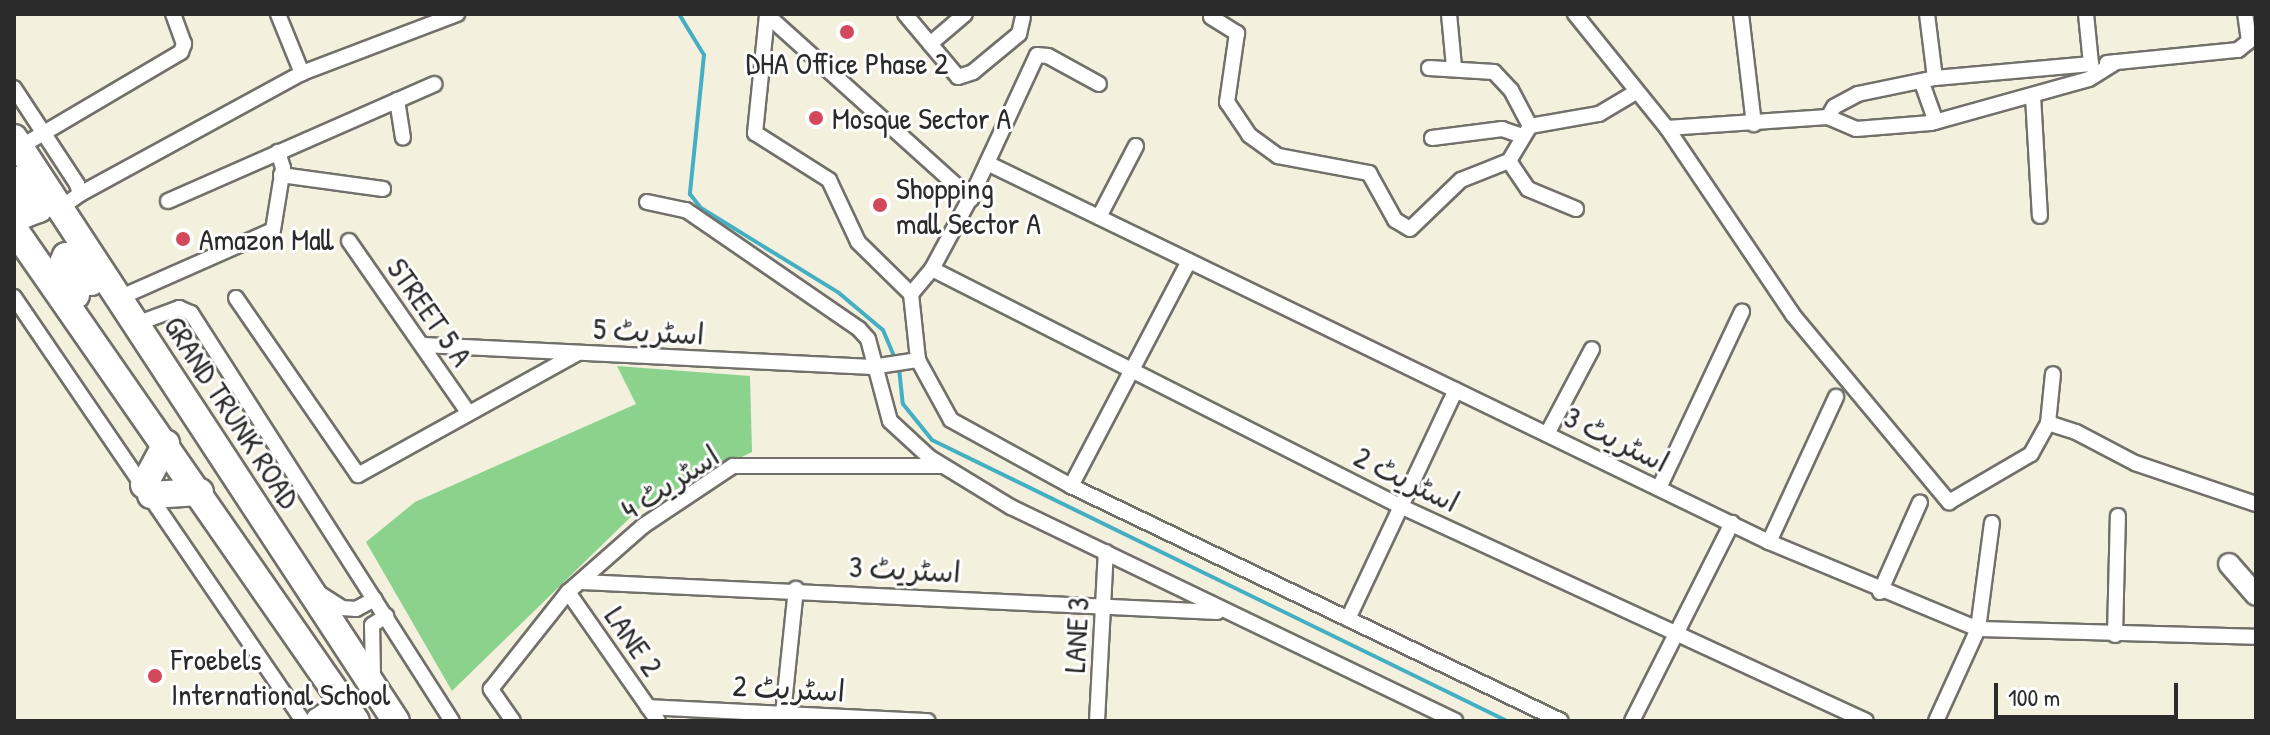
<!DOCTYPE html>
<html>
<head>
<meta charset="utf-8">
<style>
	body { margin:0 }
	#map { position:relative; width:2270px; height:735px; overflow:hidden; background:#f4f0de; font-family:"Patrick Hand","Playpen Sans Arabic",sans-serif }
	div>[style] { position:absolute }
	.green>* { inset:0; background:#8bd28d }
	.stream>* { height:4px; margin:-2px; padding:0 2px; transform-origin:2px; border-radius:2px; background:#44afc3 }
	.roads { filter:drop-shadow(2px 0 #71706a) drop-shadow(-2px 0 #71706a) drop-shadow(0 2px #71706a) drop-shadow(0 -2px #71706a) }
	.street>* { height:14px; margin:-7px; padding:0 7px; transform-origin:7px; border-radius:7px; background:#fff }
	.secondary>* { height:20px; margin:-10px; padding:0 10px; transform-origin:10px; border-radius:10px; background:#fff }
	.highway>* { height:26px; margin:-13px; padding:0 13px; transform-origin:13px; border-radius:13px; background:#fff }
	.dots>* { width:22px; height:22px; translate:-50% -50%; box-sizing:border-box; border:4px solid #fff; border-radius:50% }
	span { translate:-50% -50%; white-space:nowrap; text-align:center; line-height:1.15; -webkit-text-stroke:6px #fff; paint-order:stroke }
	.poi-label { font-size:30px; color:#2b2b2b }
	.left { translate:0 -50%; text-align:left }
	.street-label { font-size:30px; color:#2b2b2b }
	.frame { position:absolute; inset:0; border:16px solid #2b2b2b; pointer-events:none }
	.scale { position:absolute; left:1994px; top:683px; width:184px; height:36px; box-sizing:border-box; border:4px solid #2b2b2b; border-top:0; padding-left:10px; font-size:24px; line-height:28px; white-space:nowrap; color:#2b2b2b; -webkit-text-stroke:6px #fff; paint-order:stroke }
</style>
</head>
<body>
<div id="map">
	<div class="green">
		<i style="clip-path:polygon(617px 366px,750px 376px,752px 452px,642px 506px,452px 691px,366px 542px,415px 502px,636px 404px)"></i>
	</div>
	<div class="stream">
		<i style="left:679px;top:14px;width:48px;rotate:58.6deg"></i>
		<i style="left:704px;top:55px;width:140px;rotate:95.8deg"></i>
		<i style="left:690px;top:194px;width:18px;rotate:52deg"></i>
		<i style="left:701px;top:208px;width:162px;rotate:31.6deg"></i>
		<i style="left:839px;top:293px;width:57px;rotate:40.1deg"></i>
		<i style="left:883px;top:330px;width:41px;rotate:67.2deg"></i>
		<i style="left:899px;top:368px;width:36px;rotate:84deg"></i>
		<i style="left:903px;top:404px;width:46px;rotate:51.1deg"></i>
		<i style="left:932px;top:440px;width:640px;rotate:26.04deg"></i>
	</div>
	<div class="roads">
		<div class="street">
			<i style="left:278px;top:14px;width:64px;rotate:67.9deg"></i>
			<i style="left:905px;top:14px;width:82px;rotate:49.9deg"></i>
			<i style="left:958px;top:77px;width:16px;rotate:-18deg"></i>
			<i style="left:973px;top:72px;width:60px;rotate:-39.6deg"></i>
			<i style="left:1019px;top:34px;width:17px;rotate:-77deg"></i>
			<i style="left:1449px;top:14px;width:53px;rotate:84.6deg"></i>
			<i style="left:1575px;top:14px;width:146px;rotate:51.1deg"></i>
			<i style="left:1667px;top:128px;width:225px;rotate:56deg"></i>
			<i style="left:1793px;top:315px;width:244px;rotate:50.2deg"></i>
			<i style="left:1949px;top:502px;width:95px;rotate:-30.3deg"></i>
			<i style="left:2031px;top:454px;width:35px;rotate:-61deg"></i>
			<i style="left:2048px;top:423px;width:49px;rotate:-84.2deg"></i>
			<i style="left:1741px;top:14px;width:111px;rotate:83.3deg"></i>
			<i style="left:1927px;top:14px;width:64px;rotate:82.9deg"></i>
			<i style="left:1935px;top:78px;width:157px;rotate:-5.1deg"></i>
			<i style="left:2091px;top:64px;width:50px;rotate:-95.7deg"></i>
			<i style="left:767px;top:15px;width:119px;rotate:95.8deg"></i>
			<i style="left:755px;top:133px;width:88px;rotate:32.4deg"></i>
			<i style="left:829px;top:180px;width:68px;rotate:64.9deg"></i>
			<i style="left:858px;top:242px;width:74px;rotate:44.5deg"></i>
			<i style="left:911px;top:294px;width:66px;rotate:83.9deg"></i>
			<i style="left:918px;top:360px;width:68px;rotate:61.2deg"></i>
			<i style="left:951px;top:420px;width:137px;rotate:28.8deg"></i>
			<i style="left:1071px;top:486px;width:543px;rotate:25.62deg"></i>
			<i style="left:767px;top:15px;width:275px;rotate:42deg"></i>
			<i style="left:1211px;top:17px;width:31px;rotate:32deg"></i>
			<i style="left:1237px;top:33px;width:70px;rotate:98.2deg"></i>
			<i style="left:1227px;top:102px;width:40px;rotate:56deg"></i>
			<i style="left:1249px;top:135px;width:36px;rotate:36deg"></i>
			<i style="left:1278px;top:156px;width:93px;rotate:10.6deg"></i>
			<i style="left:1369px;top:173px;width:54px;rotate:61deg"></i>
			<i style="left:1395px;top:220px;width:17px;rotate:31deg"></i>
			<i style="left:1410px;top:229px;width:71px;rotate:-43.9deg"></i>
			<i style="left:1461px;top:180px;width:52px;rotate:-21.6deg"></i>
			<i style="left:1509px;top:161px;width:41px;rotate:-59deg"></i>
			<i style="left:1530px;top:126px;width:70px;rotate:-9.9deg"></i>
			<i style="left:1599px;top:114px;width:43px;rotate:-30.7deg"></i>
			<i style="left:930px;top:44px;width:46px;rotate:-40.6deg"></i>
			<i style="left:2107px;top:63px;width:132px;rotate:-5.7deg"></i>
			<i style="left:2238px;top:50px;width:14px;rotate:-39deg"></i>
			<i style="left:2249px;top:41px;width:27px;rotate:-98deg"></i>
			<i style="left:1429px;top:68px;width:65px;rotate:3.5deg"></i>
			<i style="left:1494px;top:72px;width:25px;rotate:47deg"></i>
			<i style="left:1511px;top:90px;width:41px;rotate:62.2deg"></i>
			<i style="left:1935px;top:78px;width:79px;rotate:168.3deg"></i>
			<i style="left:1858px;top:94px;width:27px;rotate:152deg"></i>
			<i style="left:1834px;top:107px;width:12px;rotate:121deg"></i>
			<i style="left:1828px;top:117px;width:30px;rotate:23deg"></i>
			<i style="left:1856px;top:129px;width:75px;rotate:-4.6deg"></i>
			<i style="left:1931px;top:123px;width:164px;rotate:-15.6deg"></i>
			<i style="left:2089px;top:79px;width:32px;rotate:-32deg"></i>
			<i style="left:1922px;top:83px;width:41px;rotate:70.3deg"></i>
			<i style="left:14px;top:88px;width:115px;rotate:56.7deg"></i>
			<i style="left:77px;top:184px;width:10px;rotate:73deg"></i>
			<i style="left:80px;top:194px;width:24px;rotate:144deg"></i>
			<i style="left:2033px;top:96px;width:120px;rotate:86.7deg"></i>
			<i style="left:397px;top:100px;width:38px;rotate:81deg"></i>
			<i style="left:1667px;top:128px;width:161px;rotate:-3.9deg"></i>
			<i style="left:1432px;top:138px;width:71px;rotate:-7.3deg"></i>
			<i style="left:1502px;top:129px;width:21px;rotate:19deg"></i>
			<i style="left:20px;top:147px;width:187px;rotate:-30.5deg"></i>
			<i style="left:181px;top:52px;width:9px;rotate:-69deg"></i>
			<i style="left:184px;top:44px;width:32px;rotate:-110deg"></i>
			<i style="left:1509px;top:161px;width:34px;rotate:56deg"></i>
			<i style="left:1528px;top:189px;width:52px;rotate:22.6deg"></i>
			<i style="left:987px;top:163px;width:869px;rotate:25.86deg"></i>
			<i style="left:1769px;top:542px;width:226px;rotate:22.6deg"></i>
			<i style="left:1978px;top:629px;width:278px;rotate:1.6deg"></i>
			<i style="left:281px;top:175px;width:103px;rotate:7.8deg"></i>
			<i style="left:80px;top:194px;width:253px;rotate:-28.6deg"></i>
			<i style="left:302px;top:73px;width:166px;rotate:-20.8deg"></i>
			<i style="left:168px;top:201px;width:291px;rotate:-23.7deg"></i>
			<i style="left:647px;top:202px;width:40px;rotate:12deg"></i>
			<i style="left:686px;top:210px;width:210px;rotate:34.5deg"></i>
			<i style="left:859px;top:329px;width:13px;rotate:48deg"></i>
			<i style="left:868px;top:339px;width:85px;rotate:75deg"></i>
			<i style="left:890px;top:421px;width:53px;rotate:42.7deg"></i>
			<i style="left:929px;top:457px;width:96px;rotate:31.4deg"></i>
			<i style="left:1011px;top:507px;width:493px;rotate:25.7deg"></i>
			<i style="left:1099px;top:217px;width:80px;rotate:-62.5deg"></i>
			<i style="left:349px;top:241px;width:208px;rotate:55.2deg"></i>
			<i style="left:932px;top:269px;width:525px;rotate:26.86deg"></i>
			<i style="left:1400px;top:506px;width:513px;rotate:24.77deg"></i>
			<i style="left:911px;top:294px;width:33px;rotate:-50deg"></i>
			<i style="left:932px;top:269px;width:86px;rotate:-61.7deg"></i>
			<i style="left:973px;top:193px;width:152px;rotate:-65.1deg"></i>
			<i style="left:1037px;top:55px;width:11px;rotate:5deg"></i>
			<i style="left:1048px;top:56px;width:58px;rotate:28.8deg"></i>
			<i style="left:14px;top:297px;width:513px;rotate:55.72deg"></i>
			<i style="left:119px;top:298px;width:168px;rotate:-23.8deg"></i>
			<i style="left:273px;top:230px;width:63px;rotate:-80.8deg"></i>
			<i style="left:283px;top:168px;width:17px;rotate:-107deg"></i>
			<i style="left:236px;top:298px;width:215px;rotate:55.4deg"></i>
			<i style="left:358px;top:475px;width:249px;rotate:-29deg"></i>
			<i style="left:136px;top:324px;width:46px;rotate:-20.4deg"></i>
			<i style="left:179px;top:308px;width:13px;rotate:23deg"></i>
			<i style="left:191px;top:313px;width:484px;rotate:57.4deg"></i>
			<i style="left:423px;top:345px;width:450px;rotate:2.8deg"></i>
			<i style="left:872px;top:367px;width:47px;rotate:-8.7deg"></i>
			<i style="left:2048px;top:423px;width:29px;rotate:18deg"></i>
			<i style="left:2076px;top:432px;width:67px;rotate:27.7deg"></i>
			<i style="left:2135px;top:463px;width:128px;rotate:18.7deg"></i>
			<i style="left:1547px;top:434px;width:96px;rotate:-62.1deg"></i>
			<i style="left:1071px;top:486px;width:254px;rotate:-62.3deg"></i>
			<i style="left:1659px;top:488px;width:195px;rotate:-64.8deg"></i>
			<i style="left:1769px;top:542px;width:160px;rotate:-65.2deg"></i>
			<i style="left:582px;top:582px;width:636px;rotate:2.7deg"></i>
			<i style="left:568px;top:592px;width:157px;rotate:55.1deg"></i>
			<i style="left:1880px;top:592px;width:98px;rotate:-66deg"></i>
			<i style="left:319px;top:593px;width:27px;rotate:33deg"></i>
			<i style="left:342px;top:608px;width:14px;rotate:4deg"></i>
			<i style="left:356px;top:609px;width:21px;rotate:-28deg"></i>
			<i style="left:1348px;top:619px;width:253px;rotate:-64.8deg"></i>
			<i style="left:2115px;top:635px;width:119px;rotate:-88.6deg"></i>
			<i style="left:373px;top:675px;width:50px;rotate:-91.1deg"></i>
			<i style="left:372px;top:625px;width:17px;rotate:-33deg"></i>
			<i style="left:648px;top:707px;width:280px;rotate:2.9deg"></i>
			<i style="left:783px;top:714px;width:126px;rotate:-84.1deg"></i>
			<i style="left:513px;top:721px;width:39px;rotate:-125deg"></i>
			<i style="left:491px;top:689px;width:124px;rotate:-51.6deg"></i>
			<i style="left:568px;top:592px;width:100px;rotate:-41.3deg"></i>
			<i style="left:643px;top:526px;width:108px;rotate:-33.7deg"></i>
			<i style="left:733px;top:466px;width:209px"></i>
			<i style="left:1097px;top:721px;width:169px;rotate:-87deg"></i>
			<i style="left:1632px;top:721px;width:222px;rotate:-63.2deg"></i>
			<i style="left:1936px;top:721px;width:101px;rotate:-65.5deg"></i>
			<i style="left:1978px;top:629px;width:107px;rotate:-82.5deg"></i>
		</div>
		<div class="secondary">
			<i style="left:2229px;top:564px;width:41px;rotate:48.9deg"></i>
		</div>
		<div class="highway">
			<i style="left:14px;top:138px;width:697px;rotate:56.77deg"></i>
			<i style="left:14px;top:204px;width:15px;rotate:42deg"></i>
			<i style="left:25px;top:214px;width:15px;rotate:-20deg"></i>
			<i style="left:39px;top:209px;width:35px;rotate:-117deg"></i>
			<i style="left:14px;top:229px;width:599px;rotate:55.2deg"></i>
			<i style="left:76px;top:295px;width:31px;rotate:-122deg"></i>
			<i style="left:60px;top:269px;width:14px;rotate:-65deg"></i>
			<i style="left:66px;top:256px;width:13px;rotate:13deg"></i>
			<i style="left:79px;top:259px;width:26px;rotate:62deg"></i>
			<i style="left:144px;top:485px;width:47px;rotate:-61.8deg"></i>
			<i style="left:151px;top:495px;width:49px;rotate:-3.5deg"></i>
			<i style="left:319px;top:721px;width:31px;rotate:-33deg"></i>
		</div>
	</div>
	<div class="dots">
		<i style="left:847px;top:32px;background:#d1495b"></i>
		<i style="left:816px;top:118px;background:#d1495b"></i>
		<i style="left:880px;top:205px;background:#d1495b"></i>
		<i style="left:183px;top:239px;background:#d1495b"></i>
		<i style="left:155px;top:676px;background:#d1495b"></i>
	</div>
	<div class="poi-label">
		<span style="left:847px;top:63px">DHA Office Phase 2</span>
		<span class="left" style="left:832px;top:118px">Mosque Sector A</span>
		<span class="left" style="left:896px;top:205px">Shopping<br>mall Sector A</span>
		<span class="left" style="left:199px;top:239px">Amazon Mall</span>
		<span class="left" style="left:171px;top:676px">Froebels<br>International School</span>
	</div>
	<div class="street-label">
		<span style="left:430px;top:312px;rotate:55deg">STREET 5 A</span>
		<span style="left:649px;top:331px;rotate:3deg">اسٹریٹ 5</span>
		<span style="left:232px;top:412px;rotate:57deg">GRAND TRUNK ROAD</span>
		<span style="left:1617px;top:439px;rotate:26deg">اسٹریٹ 3</span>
		<span style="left:1407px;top:479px;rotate:26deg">اسٹریٹ 2</span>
		<span style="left:670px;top:482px;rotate:-33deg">اسٹریٹ 4</span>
		<span style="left:905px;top:569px;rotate:3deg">اسٹریٹ 3</span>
		<span style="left:1076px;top:635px;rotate:-87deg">LANE 3</span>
		<span style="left:634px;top:641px;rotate:55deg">LANE 2</span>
		<span style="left:789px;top:688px;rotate:3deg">اسٹریٹ 2</span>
	</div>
	<div class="frame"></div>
	<div class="scale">100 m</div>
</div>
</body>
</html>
